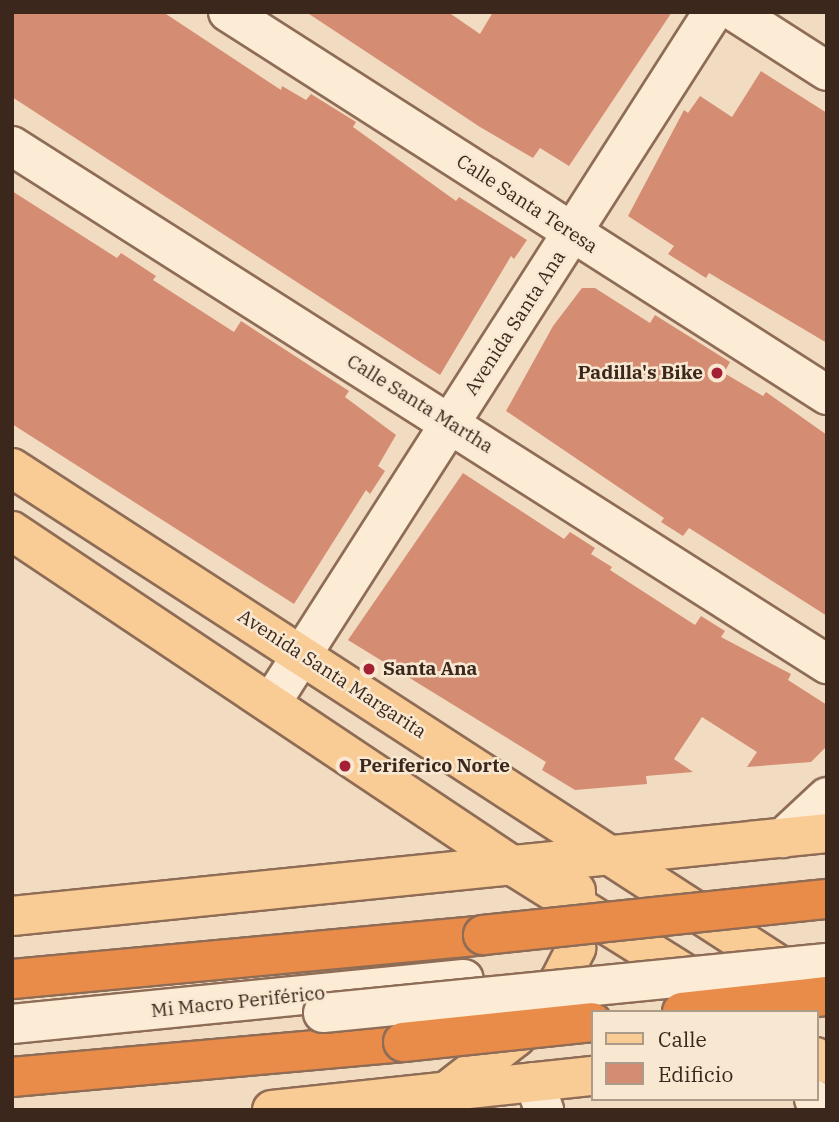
<!DOCTYPE html>
<html>
<head>
<meta charset="utf-8">
<style>
	body { margin:0 }
	#map { position:relative; width:839px; height:1122px; overflow:hidden; background:#f2dcc1; font-family:"IBM Plex Serif",serif }
	div>[style] { position:absolute }
	.building>* { inset:0; background:#d48d73 }
	.roads { filter:drop-shadow(2px 0 #8e6c56) drop-shadow(-2px 0 #8e6c56) drop-shadow(0 2px #8e6c56) drop-shadow(0 -2px #8e6c56) }
	.minor>* { height:38px; margin:-19px; padding:0 19px; transform-origin:19px; border-radius:19px; background:#fcebd5 }
	.major>* { height:38px; margin:-19px; padding:0 19px; transform-origin:19px; border-radius:19px; background:#f9cb95 }
	.highway>* { height:38px; margin:-19px; padding:0 19px; transform-origin:19px; border-radius:19px; background:#ea8c49 }
	.bridges { filter:drop-shadow(2px 0 #8e6c56) drop-shadow(-2px 0 #8e6c56) drop-shadow(0 2px #8e6c56) drop-shadow(0 -2px #8e6c56) }
	.minor-bridge>* { height:38px; margin:-19px; padding:0 19px; transform-origin:19px; border-radius:19px; background:#fcebd5 }
	.highway-bridge>* { height:38px; margin:-19px; padding:0 19px; transform-origin:19px; border-radius:19px; background:#ea8c49 }
	.dots>* { width:19px; height:19px; translate:-50% -50%; box-sizing:border-box; border:4px solid #f9e8d1; border-radius:50% }
	span { translate:-50% -50%; white-space:nowrap; text-align:center; line-height:1.15; -webkit-text-stroke:5px #f9e8d1; paint-order:stroke }
	.street-label { font-size:19px; color:#3c271c }
	.poi-label { font-size:19px; color:#3c271c; font-weight:700 }
	.right { translate:-100% -50%; text-align:right }
	.left { translate:0 -50%; text-align:left }
	.frame { position:absolute; inset:0; border:14px solid #3c271c; pointer-events:none }
	.legend { position:absolute; left:591px; top:1010px; width:228px; height:91px; box-sizing:border-box; background:#f9e8d1; border:2px solid #ad9b89; margin:0; padding:9px 12px; list-style:none; font-size:21px; color:#3c271c }
	.legend li { display:flex; align-items:center; gap:14px; height:35px }
	.legend b { width:35px; border:2px solid #ad9b89 }
</style>
</head>
<body>
<div id="map">
	<div class="building">
		<i style="clip-path:polygon(12px 12px,163px 12px,281px 90px,282px 86px,306px 100px,311px 94px,356px 122px,353px 127px,456px 201px,459px 197px,527px 240px,514px 259px,511px 256px,440px 375px,12px 97px)"></i>
		<i style="clip-path:polygon(306px 12px,448px 12px,480px 34px,493px 12px,672px 12px,569px 166px,540px 148px,533px 158px,480px 127px)"></i>
		<i style="clip-path:polygon(761px 71px,827px 113px,827px 343px,709px 273px,706px 278px,668px 254px,674px 246px,628px 216px,684px 110px,688px 113px,700px 96px,732px 117px)"></i>
		<i style="clip-path:polygon(12px 191px,117px 258px,121px 253px,156px 276px,153px 280px,234px 332px,241px 321px,349px 391px,345px 397px,396px 435px,378px 466px,385px 471px,370px 494px,366px 490px,294px 604px,12px 424px)"></i>
		<i style="clip-path:polygon(582px 288px,595px 288px,650px 323px,655px 315px,730px 362px,724px 373px,763px 396px,766px 392px,827px 435px,827px 616px,689px 528px,683px 536px,661px 522px,664px 518px,506px 411px,553px 326px)"></i>
		<i style="clip-path:polygon(463px 473px,564px 539px,570px 532px,595px 548px,591px 554px,612px 567px,610px 570px,695px 625px,701px 616px,725px 631px,721px 637px,791px 674px,788px 680px,827px 705px,827px 746px,811px 762px,747px 767px,757px 752px,702px 717px,674px 759px,693px 772px,646px 776px,647px 784px,575px 790px,542px 770px,546px 762px,348px 640px)"></i>
	</div>
	<div class="roads">
		<div class="minor">
			<i style="left:228px;top:12px;width:711px;rotate:32.59deg"></i>
			<i style="left:735px;top:12px;width:109px;rotate:32.7deg"></i>
			<i style="left:12px;top:146px;width:966px;rotate:32.44deg"></i>
			<i style="left:271px;top:703px;width:820px;rotate:-57.39deg"></i>
			<i style="left:783px;top:838px;width:60px;rotate:-43deg"></i>
			<i style="left:12px;top:1024px;width:454px;rotate:-5.7deg"></i>
			<i style="left:534px;top:1082px;width:30px;rotate:70deg"></i>
			<i style="left:814px;top:1099px;width:12px;rotate:70deg"></i>
		</div>
		<div class="major">
			<i style="left:12px;top:468px;width:941px;rotate:32.95deg"></i>
			<i style="left:12px;top:531px;width:606px;rotate:33.77deg"></i>
			<i style="left:516px;top:868px;width:226px;rotate:32deg"></i>
			<i style="left:12px;top:916px;width:819px;rotate:-5.81deg"></i>
			<i style="left:816px;top:1057px;width:13px;rotate:32deg"></i>
			<i style="left:447px;top:1091px;width:88px;rotate:-38deg"></i>
			<i style="left:516px;top:1037px;width:72px;rotate:-52.3deg"></i>
			<i style="left:560px;top:980px;width:36px;rotate:-63deg"></i>
			<i style="left:576px;top:948px;width:57px;rotate:-90deg"></i>
			<i style="left:272px;top:1110px;width:322px;rotate:-6.1deg"></i>
		</div>
		<div class="highway">
			<i style="left:12px;top:979px;width:473px;rotate:-5.3deg"></i>
			<i style="left:12px;top:1077px;width:393px;rotate:-5.1deg"></i>
		</div>
	</div>
	<div class="bridges">
		<div class="minor-bridge">
			<i style="left:323px;top:1013px;width:506px;rotate:-5.67deg"></i>
		</div>
		<div class="highway-bridge">
			<i style="left:483px;top:935px;width:346px;rotate:-6deg"></i>
			<i style="left:682px;top:1012px;width:146px;rotate:-6.3deg"></i>
			<i style="left:403px;top:1042px;width:190px;rotate:-6deg"></i>
		</div>
	</div>
	<div class="dots">
		<i style="left:717px;top:373px;background:#a32035"></i>
		<i style="left:369px;top:669px;background:#a32035"></i>
		<i style="left:345px;top:766px;background:#a32035"></i>
	</div>
	<div class="street-label">
		<span style="left:527px;top:204px;rotate:33deg">Calle Santa Teresa</span>
		<span style="left:515px;top:323px;rotate:-57deg">Avenida Santa Ana</span>
		<span style="left:420px;top:404px;rotate:32deg">Calle Santa Martha</span>
		<span style="left:332px;top:674px;rotate:33deg">Avenida Santa Margarita</span>
		<span style="left:238px;top:1002px;rotate:-6deg">Mi Macro Periférico</span>
	</div>
	<div class="poi-label">
		<span class="right" style="left:703px;top:373px">Padilla's Bike</span>
		<span class="left" style="left:383px;top:669px">Santa Ana</span>
		<span class="left" style="left:359px;top:766px">Periferico Norte</span>
	</div>
	<div class="frame"></div>
	<ul class="legend">
	<li><b style="height:9px;background:#f9cb95"></b>Calle</li>
	<li><b style="height:19px;background:#d48d73"></b>Edificio</li>
	</ul>
</div>
</body>
</html>
